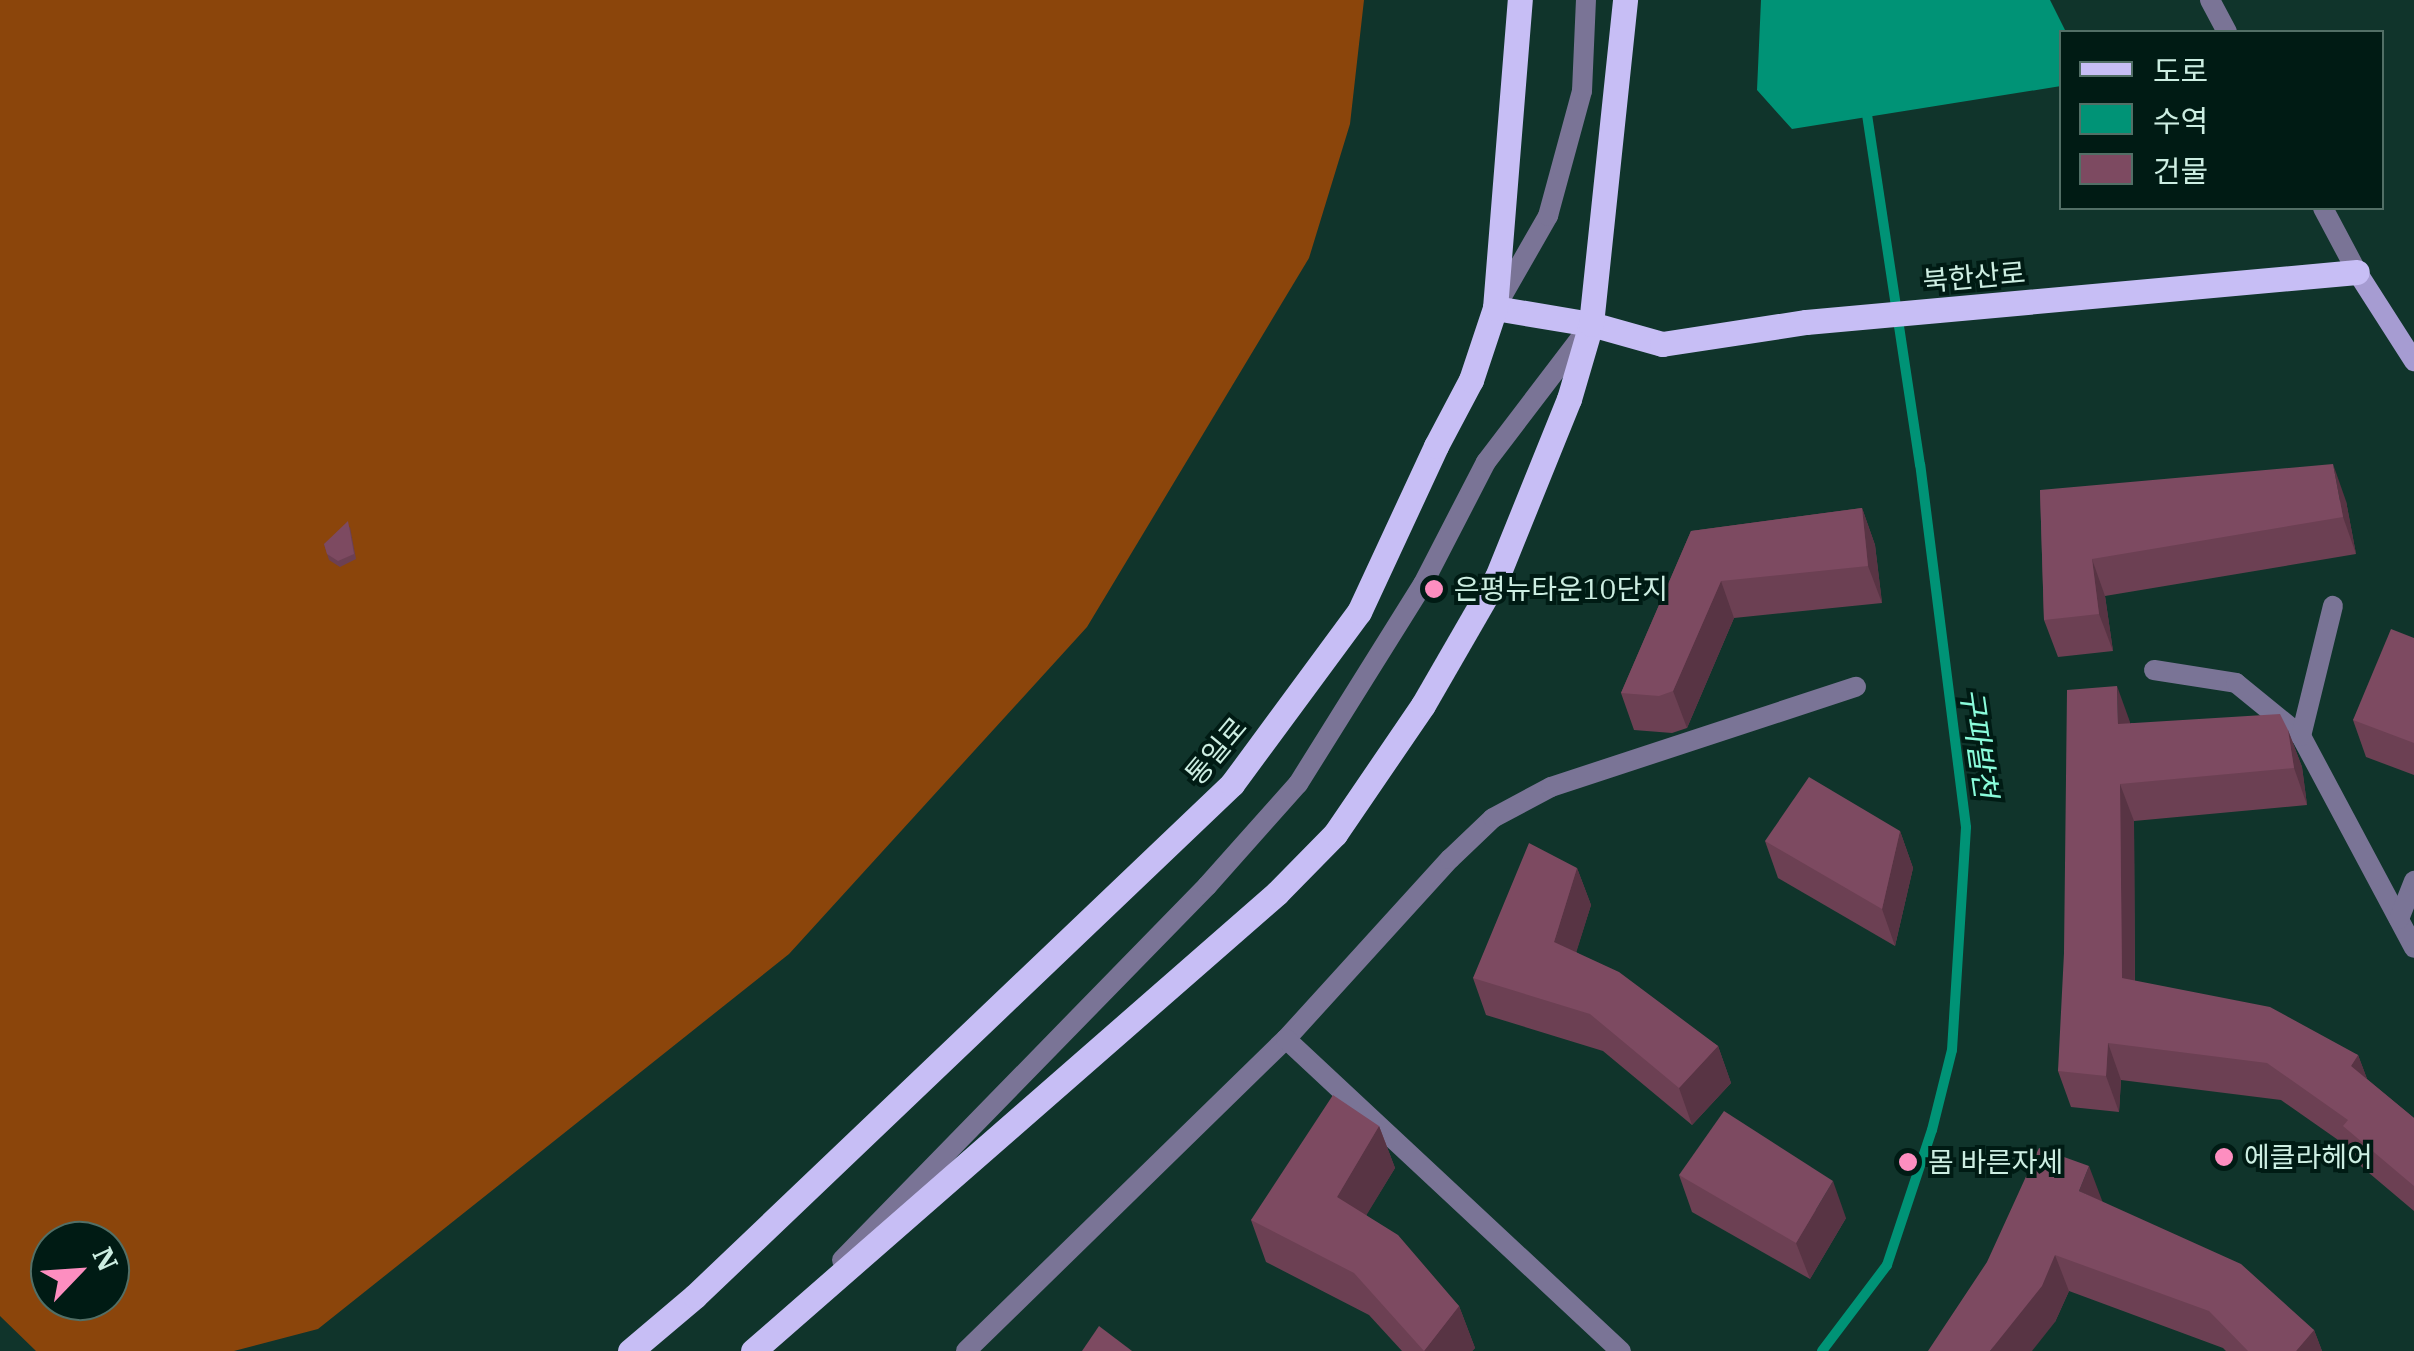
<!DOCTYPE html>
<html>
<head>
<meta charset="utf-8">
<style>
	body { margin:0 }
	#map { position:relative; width:2414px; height:1351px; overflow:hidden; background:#10342b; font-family:"IBM Plex Serif","Noto Sans KR",serif }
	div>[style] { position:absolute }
	.forest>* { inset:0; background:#8b450b }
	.water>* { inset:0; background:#009376 }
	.stream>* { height:10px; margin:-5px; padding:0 5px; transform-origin:5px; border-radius:5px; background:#009376 }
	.lane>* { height:20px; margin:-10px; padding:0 10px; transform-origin:10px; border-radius:10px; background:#7a7496 }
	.street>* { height:20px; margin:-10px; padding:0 10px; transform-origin:10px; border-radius:10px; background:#7a7496 }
	.secondary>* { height:20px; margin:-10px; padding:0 10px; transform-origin:10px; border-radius:10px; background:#a69cd2 }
	.primary>* { height:25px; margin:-12.5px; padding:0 12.5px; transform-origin:12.5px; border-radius:12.5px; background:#c7bef5 }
	.wall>* { inset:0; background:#6c4053 }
	.shaded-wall>* { inset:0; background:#583444 }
	.building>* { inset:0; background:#7d4a61 }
	.dots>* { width:28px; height:28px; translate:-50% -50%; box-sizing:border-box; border:5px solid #001b14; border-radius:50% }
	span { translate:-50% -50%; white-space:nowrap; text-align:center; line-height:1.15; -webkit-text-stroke:8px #001b14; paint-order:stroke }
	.street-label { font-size:28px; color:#cdeee2 }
	.poi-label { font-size:28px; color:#cdeee2 }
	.left { translate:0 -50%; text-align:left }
	.water-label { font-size:30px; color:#8afcdb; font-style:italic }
	.legend { position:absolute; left:2059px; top:30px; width:325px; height:180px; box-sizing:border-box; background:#001b14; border:2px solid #526f66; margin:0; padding:12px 18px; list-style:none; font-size:30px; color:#cdeee2 }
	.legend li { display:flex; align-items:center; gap:20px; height:50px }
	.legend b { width:50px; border:2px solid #526f66 }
	.north { position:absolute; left:30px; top:1221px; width:100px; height:100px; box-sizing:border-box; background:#001b14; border:2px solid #526f66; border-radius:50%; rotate:65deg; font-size:28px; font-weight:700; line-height:40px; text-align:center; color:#cdeee2 }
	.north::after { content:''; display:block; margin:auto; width:35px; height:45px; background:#fd8ec0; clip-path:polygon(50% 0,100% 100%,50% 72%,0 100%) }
</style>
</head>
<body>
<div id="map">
	<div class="forest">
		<i style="clip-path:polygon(evenodd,0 0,1364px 0,1350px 124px,1309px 258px,1087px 627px,789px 954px,318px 1329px,234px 1351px,36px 1351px,0 1316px,0 0,50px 1241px,110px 1241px,110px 1301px,50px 1301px,50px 1241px)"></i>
	</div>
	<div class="water">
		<i style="clip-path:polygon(1761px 0,2050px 0,2066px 32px,2062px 32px,2061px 86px,1792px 129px,1757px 90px)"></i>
	</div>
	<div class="stream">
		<i style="left:1822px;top:1351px;width:108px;rotate:-52.9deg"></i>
		<i style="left:1887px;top:1265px;width:142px;rotate:-71.6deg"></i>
		<i style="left:1932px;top:1130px;width:82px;rotate:-76deg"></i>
		<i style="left:1952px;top:1050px;width:223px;rotate:-86.4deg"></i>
		<i style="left:1966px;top:827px;width:365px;rotate:-97.2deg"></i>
		<i style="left:1920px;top:465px;width:353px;rotate:-98.6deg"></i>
	</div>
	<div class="lane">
		<i style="left:1497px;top:305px;width:103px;rotate:-60.2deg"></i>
		<i style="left:1548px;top:216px;width:130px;rotate:-74.8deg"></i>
		<i style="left:1582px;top:91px;width:91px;rotate:-87.5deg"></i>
		<i style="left:2154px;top:670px;width:83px;rotate:9deg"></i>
		<i style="left:2236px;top:683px;width:84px;rotate:39.2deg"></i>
		<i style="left:2301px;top:736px;width:240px;rotate:61.9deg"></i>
		<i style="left:2301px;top:736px;width:134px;rotate:-76.2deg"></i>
		<i style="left:2399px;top:919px;width:41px;rotate:-68.5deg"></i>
		<i style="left:1286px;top:1039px;width:244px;rotate:-47.7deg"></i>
		<i style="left:1450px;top:859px;width:59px;rotate:-43.6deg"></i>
		<i style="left:1493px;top:818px;width:66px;rotate:-28.1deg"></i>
		<i style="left:1551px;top:787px;width:321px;rotate:-18.2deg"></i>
		<i style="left:842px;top:1260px;width:523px;rotate:-45.7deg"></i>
		<i style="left:1207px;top:886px;width:137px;rotate:-48.3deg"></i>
		<i style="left:1298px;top:784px;width:236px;rotate:-58deg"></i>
		<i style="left:1423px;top:584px;width:137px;rotate:-62.7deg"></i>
		<i style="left:1486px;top:462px;width:163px;rotate:-52.7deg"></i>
		<i style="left:966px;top:1351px;width:447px;rotate:-44.3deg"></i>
		<i style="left:1286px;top:1039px;width:458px;rotate:43deg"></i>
	</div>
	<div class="street">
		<i style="left:2210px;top:0;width:36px;rotate:62deg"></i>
		<i style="left:2323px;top:208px;width:72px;rotate:62deg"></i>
	</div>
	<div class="secondary">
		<i style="left:2357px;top:272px;width:106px;rotate:57.4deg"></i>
	</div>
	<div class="primary">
		<i style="left:1495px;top:308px;width:97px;rotate:9.5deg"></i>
		<i style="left:1591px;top:324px;width:74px;rotate:15.7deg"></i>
		<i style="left:1662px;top:344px;width:146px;rotate:-8.7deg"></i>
		<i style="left:1806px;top:322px;width:553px;rotate:-5.19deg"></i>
		<i style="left:630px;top:1351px;width:85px;rotate:-40.2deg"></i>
		<i style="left:695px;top:1296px;width:742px;rotate:-43.63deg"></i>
		<i style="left:1232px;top:784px;width:214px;rotate:-53.6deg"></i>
		<i style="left:1359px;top:612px;width:183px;rotate:-65.1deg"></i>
		<i style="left:1436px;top:446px;width:75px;rotate:-62.1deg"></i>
		<i style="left:1471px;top:380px;width:76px;rotate:-71.6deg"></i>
		<i style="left:1495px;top:308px;width:309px;rotate:-85.4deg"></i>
		<i style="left:753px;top:1351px;width:696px;rotate:-41.15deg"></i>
		<i style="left:1277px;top:893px;width:83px;rotate:-45.5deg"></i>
		<i style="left:1335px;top:834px;width:156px;rotate:-55.7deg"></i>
		<i style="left:1423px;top:705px;width:148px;rotate:-60deg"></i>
		<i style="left:1497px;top:577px;width:192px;rotate:-68deg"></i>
		<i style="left:1569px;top:399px;width:78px;rotate:-73.7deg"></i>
		<i style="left:1591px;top:324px;width:326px;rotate:-84deg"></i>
	</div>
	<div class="wall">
		<i style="clip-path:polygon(2040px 490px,2346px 501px,2356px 554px,2105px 596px,2113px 651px,2058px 657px,2044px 620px)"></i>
		<i style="clip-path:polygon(1862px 508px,1875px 545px,1882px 603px,1734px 618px,1687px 728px,1672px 733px,1634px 730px,1621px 693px,1691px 531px)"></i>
		<i style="clip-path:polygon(350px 527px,356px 559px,340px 567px,329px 560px,324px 544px)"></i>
		<i style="clip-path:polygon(2414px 638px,2414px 775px,2366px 757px,2353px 720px)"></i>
		<i style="clip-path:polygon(2131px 723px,2288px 730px,2302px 767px,2307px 805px,2134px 821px,2135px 981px,2358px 1055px,2367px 1079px,2414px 1118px,2414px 1211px,2356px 1162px,2351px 1149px,2281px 1100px,2121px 1080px,2119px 1112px,2071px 1107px,2058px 1071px)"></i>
		<i style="clip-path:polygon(1900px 831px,1913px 868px,1895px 946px,1778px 878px,1765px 841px)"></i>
		<i style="clip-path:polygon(1577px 868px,1591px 905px,1576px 952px,1718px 1046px,1731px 1083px,1692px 1125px,1603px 1051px,1486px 1015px,1473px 978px)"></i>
		<i style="clip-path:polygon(1379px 1126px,1395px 1168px,1366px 1215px,1459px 1306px,1475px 1348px,1472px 1351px,1402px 1351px,1369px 1315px,1266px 1262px,1251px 1220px)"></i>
		<i style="clip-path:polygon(1679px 1175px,1846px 1218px,1810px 1279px,1692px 1212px)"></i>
		<i style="clip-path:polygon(2102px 1202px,2314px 1330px,2322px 1351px,2226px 1351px,2223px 1348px,2069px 1291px,2055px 1322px,1987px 1262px)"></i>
	</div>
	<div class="shaded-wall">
		<i style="clip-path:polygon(2333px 464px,2346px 501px,2356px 554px,2343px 517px)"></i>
		<i style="clip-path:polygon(1862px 508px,1875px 545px,1882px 603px,1868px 566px)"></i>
		<i style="clip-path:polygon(2092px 559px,2105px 596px,2113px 651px,2099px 614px)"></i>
		<i style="clip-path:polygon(1721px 581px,1734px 618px,1687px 728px,1673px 691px)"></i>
		<i style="clip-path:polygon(2117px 686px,2130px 722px,2131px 761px,2118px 724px)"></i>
		<i style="clip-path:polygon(2288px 730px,2302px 767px,2307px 805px,2294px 768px)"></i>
		<i style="clip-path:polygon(2120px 784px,2134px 821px,2135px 1015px,2122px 978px)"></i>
		<i style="clip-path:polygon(1900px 831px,1913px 868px,1895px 946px,1882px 909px)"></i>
		<i style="clip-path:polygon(1577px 868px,1591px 905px,1568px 979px,1554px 942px)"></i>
		<i style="clip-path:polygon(2108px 1043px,2121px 1080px,2119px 1112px,2106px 1076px)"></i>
		<i style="clip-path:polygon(1718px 1046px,1731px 1083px,1692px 1125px,1679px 1088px)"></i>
		<i style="clip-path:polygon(2358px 1055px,2372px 1092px,2351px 1066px)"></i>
		<i style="clip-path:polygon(1379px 1126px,1395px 1168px,1352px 1239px,1337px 1197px)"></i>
		<i style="clip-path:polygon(2089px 1166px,2103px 1203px,2079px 1191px)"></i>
		<i style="clip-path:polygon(1833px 1181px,1846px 1218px,1810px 1279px,1796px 1243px)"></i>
		<i style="clip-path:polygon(2055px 1255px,2069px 1291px,2055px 1322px,2032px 1351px,1990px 1351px)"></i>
		<i style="clip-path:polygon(1459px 1306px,1475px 1348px,1472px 1351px,1424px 1351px)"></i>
		<i style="clip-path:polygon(2314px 1330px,2322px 1351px,2296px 1351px)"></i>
	</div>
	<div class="building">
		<i style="clip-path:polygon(2333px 464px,2343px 517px,2092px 559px,2099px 614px,2044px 620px,2040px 490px)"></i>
		<i style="clip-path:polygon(1862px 508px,1868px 566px,1721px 581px,1673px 691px,1659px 696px,1621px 693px,1691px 531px)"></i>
		<i style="clip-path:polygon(348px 521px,354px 554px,338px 561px,327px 554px,324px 544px)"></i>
		<i style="clip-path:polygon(2391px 629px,2414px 638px,2414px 743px,2353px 720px)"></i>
		<i style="clip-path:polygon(2117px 686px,2118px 724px,2280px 714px,2288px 730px,2294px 768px,2120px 784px,2122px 978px,2270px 1007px,2358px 1055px,2351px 1066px,2414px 1118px,2414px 1186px,2343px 1126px,2348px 1120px,2267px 1063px,2108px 1043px,2106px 1076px,2058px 1071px,2064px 953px,2067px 690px)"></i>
		<i style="clip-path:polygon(1809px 777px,1900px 831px,1882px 909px,1765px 841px)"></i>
		<i style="clip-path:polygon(1529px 843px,1577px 868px,1554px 942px,1619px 972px,1718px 1046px,1679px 1088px,1590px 1014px,1473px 978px)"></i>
		<i style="clip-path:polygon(1333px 1095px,1379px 1126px,1337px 1197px,1398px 1235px,1459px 1306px,1424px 1351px,1354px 1273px,1251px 1220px)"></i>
		<i style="clip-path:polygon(1724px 1111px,1833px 1181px,1796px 1243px,1679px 1175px)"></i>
		<i style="clip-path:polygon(2039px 1148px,2089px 1166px,2079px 1191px,2241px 1264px,2314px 1330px,2296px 1351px,2248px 1351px,2209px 1311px,2055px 1255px,2042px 1286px,1990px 1351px,1928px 1351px,1987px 1262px)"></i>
		<i style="clip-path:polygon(1099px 1326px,1132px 1351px,1082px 1351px)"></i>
	</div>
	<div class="dots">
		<i style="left:1434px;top:589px;background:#fd8ec0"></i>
		<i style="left:2224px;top:1157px;background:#fd8ec0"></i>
		<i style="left:1908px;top:1162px;background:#fd8ec0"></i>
	</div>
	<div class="street-label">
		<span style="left:1974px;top:277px;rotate:-5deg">북한산로</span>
		<span style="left:1216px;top:751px;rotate:-50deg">통일로</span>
	</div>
	<div class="poi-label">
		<span class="left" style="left:1454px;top:589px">은평뉴타운10단지</span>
		<span class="left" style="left:2244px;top:1157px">에클라헤어</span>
		<span class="left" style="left:1928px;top:1162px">몸 바른자세</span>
	</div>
	<div class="water-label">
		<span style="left:1979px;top:743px;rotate:82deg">구파발천</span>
	</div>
	<ul class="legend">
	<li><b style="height:12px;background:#c7bef5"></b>도로</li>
	<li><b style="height:28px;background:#009376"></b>수역</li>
	<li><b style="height:28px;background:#7d4a61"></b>건물</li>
	</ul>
	<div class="north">N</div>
</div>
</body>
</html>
